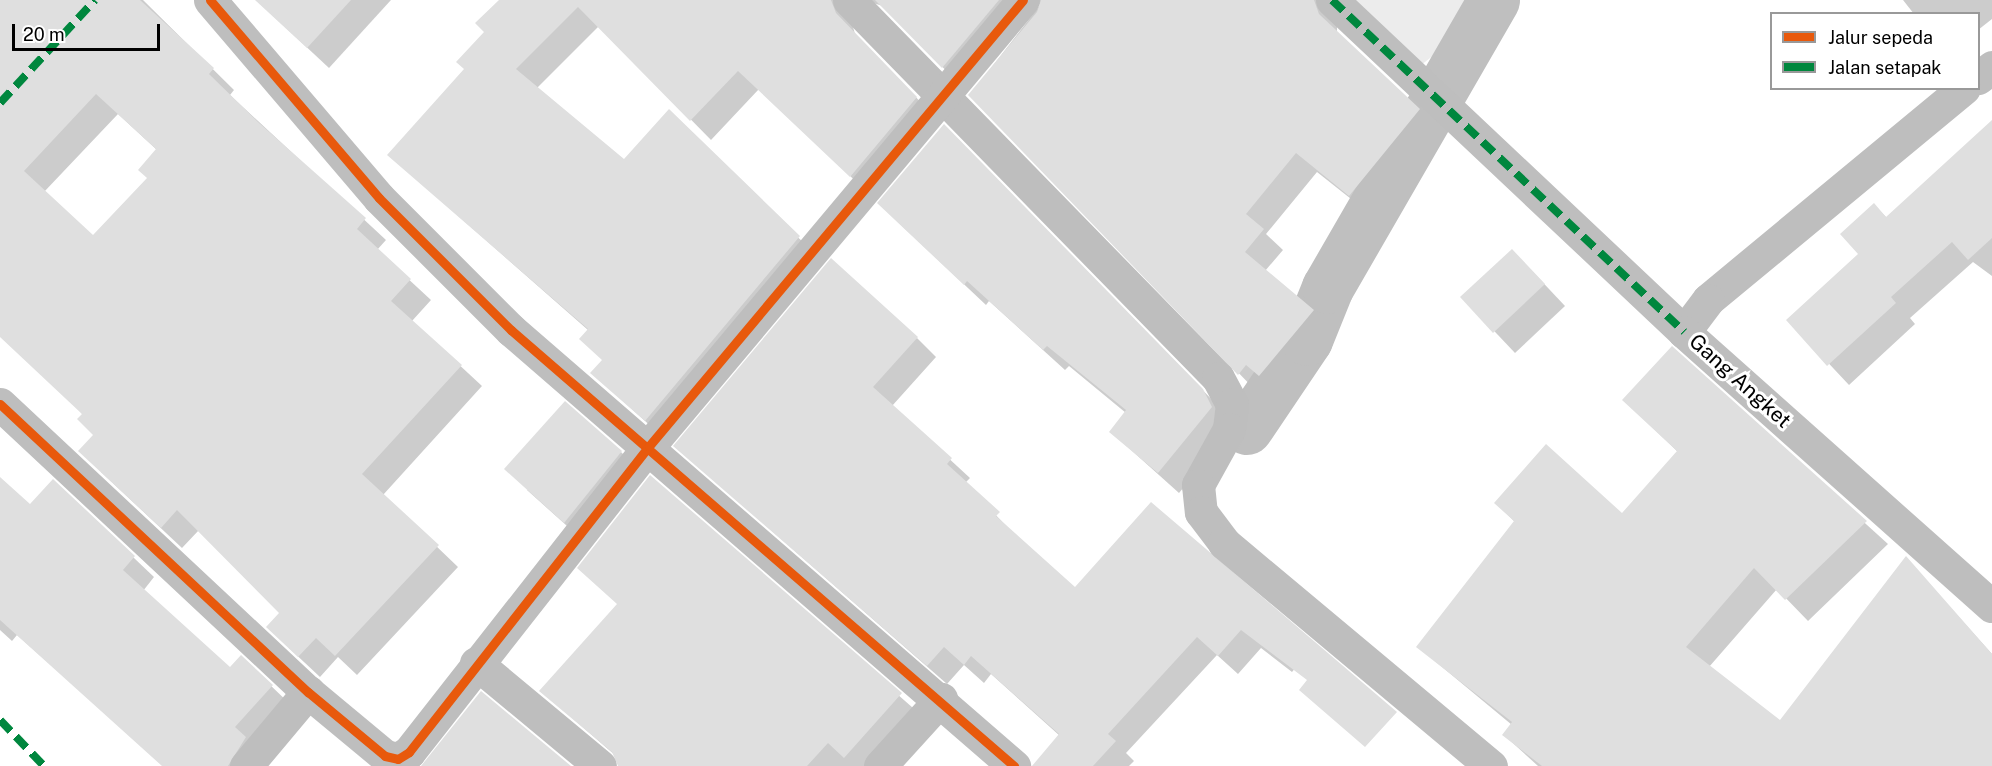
<!DOCTYPE html>
<html>
<head>
<meta charset="utf-8">
<style>
	body { margin:0 }
	#map { position:relative; width:1992px; height:766px; overflow:hidden; background:#fff; font-family:"Public Sans",sans-serif }
	div>[style] { position:absolute }
	.green>* { inset:0; background:#ececec }
	.shadow>* { inset:0; background:#0003 }
	.canal>* { height:52px; margin:-26px; padding:0 26px; transform-origin:26px; border-radius:26px; background:#bfbfbf }
	.building>* { inset:0; background:#dfdfdf }
	.minor>* { height:33px; margin:-16.5px; padding:0 16.5px; transform-origin:16.5px; border-radius:16.5px; background:#bebebe }
	.quiet>* { height:8px; margin-top:-4px; transform-origin:0; background:repeating-linear-gradient(90deg,#00873e 0 15px,transparent 0 23px) }
	.cycleway>* { height:9px; margin:-4.5px; padding:0 4.5px; transform-origin:4.5px; border-radius:4.5px; background:#e8590c }
	span { translate:-50% -50%; white-space:nowrap; text-align:center; line-height:1.15; -webkit-text-stroke:6px #fff; paint-order:stroke }
	.street-label { font-size:21px; color:#000 }
	.legend { position:absolute; left:1770px; top:12px; width:210px; height:78px; box-sizing:border-box; background:#fff; border:2px solid #999; margin:0; padding:8px 10px; list-style:none; font-size:18px; color:#000 }
	.legend li { display:flex; align-items:center; gap:12px; height:30px }
	.legend b { width:30px; border:2px solid #999 }
	.scale { position:absolute; left:12px; top:24px; width:148px; height:27px; box-sizing:border-box; border:3px solid #000; border-top:0; padding-left:8px; font-size:18px; line-height:21px; white-space:nowrap; color:#000; -webkit-text-stroke:4px #fff; paint-order:stroke }
</style>
</head>
<body>
<div id="map">
	<div class="green">
		<i style="clip-path:polygon(1331px 0,1481px 0,1453px 40px,1411px 73px)"></i>
	</div>
	<div class="shadow">
		<i style="clip-path:polygon(evenodd,0 0,143px 0,234px 90px,230px 95px,386px 240px,377px 250px,431px 300px,412px 321px,482px 386px,383px 495px,458px 567px,357px 675px,338px 657px,320px 677px,289px 648px,281px 613px,199px 530px,182px 548px,101px 472px,95px 435px,83px 415px,0 308px,0 0,118px 114px,157px 150px,149px 179px,93px 238px,44px 192px,118px 114px)"></i>
		<i style="clip-path:polygon(256px 0,391px 0,329px 68px)"></i>
		<i style="clip-path:polygon(501px 0,1327px 0,1337px 10px,1337px 33px,1439px 130px,1370px 214px,1317px 172px,1266px 234px,1283px 250px,1265px 271px,1333px 331px,1280px 395px,1267px 384px,1259px 394px,970px 95px,1041px 4px,1029px 8px,962px 87px,883px 6px,866px 1px,850px 16px,855px 34px,936px 118px,871px 196px,759px 89px,711px 140px,599px 26px,537px 88px,624px 161px,729px 173px,819px 257px,666px 440px,592px 373px,603px 361px,588px 330px,389px 155px,466px 70px)"></i>
		<i style="clip-path:polygon(1903px 0,1992px 0,1992px 19px,1978px 30px,1978px 14px,1914px 14px)"></i>
		<i style="clip-path:polygon(1992px 122px,1992px 276px,1973px 262px,1910px 318px,1915px 324px,1849px 385px,1788px 320px,1860px 254px,1874px 205px,1887px 218px)"></i>
		<i style="clip-path:polygon(965px 147px,1224px 412px,1232px 429px,1179px 493px,1111px 432px,1126px 413px,1069px 366px,1065px 370px,989px 301px,986px 305px,900px 224px)"></i>
		<i style="clip-path:polygon(1533px 272px,1565px 306px,1515px 353px,1462px 297px)"></i>
		<i style="clip-path:polygon(917px 338px,936px 357px,892px 406px,970px 478px,965px 483px,1015px 535px,1075px 589px,1313px 647px,1292px 672px,1261px 648px,1238px 674px,1217px 655px,1126px 753px,1134px 761px,1129px 766px,1065px 766px,1060px 736px,991px 674px,984px 683px,964px 665px,947px 684px,675px 446px)"></i>
		<i style="clip-path:polygon(1672px 348px,1888px 544px,1808px 621px,1777px 589px,1709px 667px,1781px 722px,1906px 558px,1992px 654px,1992px 766px,1538px 766px,1504px 735px,1512px 725px,1418px 647px,1515px 522px,1496px 503px,1622px 515px,1678px 452px,1624px 400px)"></i>
		<i style="clip-path:polygon(621px 452px,642px 473px,586px 543px,527px 490px)"></i>
		<i style="clip-path:polygon(650px 477px,921px 715px,874px 766px,619px 766px,616px 756px,541px 691px,618px 605px)"></i>
		<i style="clip-path:polygon(0 478px,30px 507px,53px 481px,154px 577px,143px 591px,230px 669px,241px 657px,292px 706px,259px 766px,165px 766px,17px 635px,12px 641px,0 630px)"></i>
	</div>
	<div class="canal">
		<i style="left:1247px;top:429px;width:107px;rotate:-56deg"></i>
		<i style="left:1307px;top:340px;width:56px;rotate:-68deg"></i>
		<i style="left:1328px;top:288px;width:332px;rotate:-60deg"></i>
	</div>
	<div class="building">
		<i style="clip-path:polygon(evenodd,0 0,140px 0,214px 68px,209px 74px,258px 122px,366px 218px,357px 229px,411px 279px,391px 301px,462px 365px,362px 474px,439px 545px,335px 656px,316px 638px,298px 657px,266px 627px,279px 613px,177px 510px,161px 528px,78px 451px,93px 435px,77px 419px,82px 414px,0 337px,0 0,96px 94px,156px 149px,138px 170px,147px 178px,93px 235px,24px 171px,96px 94px)"></i>
		<i style="clip-path:polygon(255px 0,351px 0,307px 48px)"></i>
		<i style="clip-path:polygon(499px 0,831px 0,836px 13px,917px 97px,850px 177px,738px 71px,690px 121px,578px 7px,516px 69px,624px 159px,669px 109px,800px 236px,645px 421px,590px 373px,602px 360px,579px 339px,588px 329px,387px 155px,464px 69px,456px 62px,484px 32px,475px 23px)"></i>
		<i style="clip-path:polygon(875px 0,999px 0,942px 68px)"></i>
		<i style="clip-path:polygon(1041px 0,1314px 0,1319px 14px,1420px 109px,1349px 196px,1296px 153px,1246px 214px,1264px 229px,1245px 252px,1314px 310px,1259px 376px,1246px 365px,1238px 375px,968px 95px,1037px 12px)"></i>
		<i style="clip-path:polygon(1992px 120px,1992px 238px,1968px 260px,1952px 242px,1891px 297px,1896px 303px,1827px 366px,1786px 320px,1858px 254px,1840px 234px,1874px 203px,1886px 217px)"></i>
		<i style="clip-path:polygon(944px 124px,1203px 389px,1212px 407px,1158px 473px,1109px 432px,1126px 410px,1047px 346px,1043px 350px,967px 281px,964px 285px,877px 203px)"></i>
		<i style="clip-path:polygon(1512px 249px,1545px 284px,1493px 333px,1460px 297px)"></i>
		<i style="clip-path:polygon(831px 258px,918px 337px,873px 387px,952px 458px,947px 464px,1000px 512px,996px 516px,1075px 587px,1151px 502px,1397px 712px,1365px 747px,1299px 690px,1307px 680px,1241px 630px,1218px 656px,1197px 637px,1108px 734px,1116px 741px,1093px 766px,1032px 766px,1059px 734px,971px 656px,964px 665px,944px 647px,927px 666px,673px 446px)"></i>
		<i style="clip-path:polygon(1672px 346px,1867px 521px,1785px 600px,1754px 568px,1686px 647px,1780px 720px,1906px 556px,1992px 654px,1992px 766px,1542px 766px,1502px 735px,1512px 722px,1416px 647px,1514px 521px,1494px 503px,1546px 444px,1622px 513px,1677px 451px,1622px 400px)"></i>
		<i style="clip-path:polygon(565px 401px,622px 451px,564px 523px,504px 469px)"></i>
		<i style="clip-path:polygon(650px 475px,902px 693px,844px 758px,828px 743px,807px 766px,618px 766px,612px 752px,539px 691px,617px 604px,577px 568px)"></i>
		<i style="clip-path:polygon(0 477px,30px 504px,53px 479px,135px 556px,123px 570px,230px 667px,241px 655px,273px 685px,235px 727px,246px 737px,228px 766px,162px 766px,0 620px)"></i>
		<i style="clip-path:polygon(481px 691px,571px 766px,421px 766px)"></i>
	</div>
	<div class="minor">
		<i style="left:210px;top:0;width:260px;rotate:49.5deg"></i>
		<i style="left:379px;top:198px;width:187px;rotate:45deg"></i>
		<i style="left:511px;top:330px;width:666px;rotate:40.92deg"></i>
		<i style="left:849px;top:0;width:528px;rotate:45.69deg"></i>
		<i style="left:1218px;top:378px;width:30px;rotate:62deg"></i>
		<i style="left:1232px;top:404px;width:25px;rotate:97deg"></i>
		<i style="left:1229px;top:429px;width:64px;rotate:119deg"></i>
		<i style="left:1198px;top:485px;width:27px;rotate:84deg"></i>
		<i style="left:1201px;top:512px;width:39px;rotate:53deg"></i>
		<i style="left:1224px;top:543px;width:348px;rotate:39.9deg"></i>
		<i style="left:1332px;top:0;width:484px;rotate:43.3deg"></i>
		<i style="left:1978px;top:78px;width:18px;rotate:-38deg"></i>
		<i style="left:1964px;top:88px;width:332px;rotate:140.4deg"></i>
		<i style="left:1708px;top:300px;width:40px;rotate:127deg"></i>
		<i style="left:1684px;top:332px;width:412px;rotate:41.7deg"></i>
		<i style="left:0;top:404px;width:422px;rotate:43.1deg"></i>
		<i style="left:308px;top:692px;width:100px;rotate:39.7deg"></i>
		<i style="left:385px;top:756px;width:13px;rotate:13deg"></i>
		<i style="left:398px;top:759px;width:13px;rotate:-32deg"></i>
		<i style="left:409px;top:752px;width:389px;rotate:-51.9deg"></i>
		<i style="left:649px;top:446px;width:582px;rotate:-50.02deg"></i>
		<i style="left:476px;top:663px;width:161px;rotate:39.7deg"></i>
		<i style="left:246px;top:766px;width:97px;rotate:-50deg"></i>
		<i style="left:880px;top:766px;width:91px;rotate:-47.7deg"></i>
	</div>
	<div class="quiet">
		<i style="left:1332px;top:0;width:484px;rotate:43.3deg"></i>
		<i style="left:0;top:103px;width:140px;rotate:-47.3deg"></i>
		<i style="left:0;top:720px;width:64px;rotate:46.3deg"></i>
	</div>
	<div class="cycleway">
		<i style="left:210px;top:0;width:260px;rotate:49.5deg"></i>
		<i style="left:379px;top:198px;width:187px;rotate:45deg"></i>
		<i style="left:511px;top:330px;width:666px;rotate:40.92deg"></i>
		<i style="left:0;top:404px;width:422px;rotate:43.1deg"></i>
		<i style="left:308px;top:692px;width:100px;rotate:39.7deg"></i>
		<i style="left:385px;top:756px;width:13px;rotate:13deg"></i>
		<i style="left:398px;top:759px;width:13px;rotate:-32deg"></i>
		<i style="left:409px;top:752px;width:389px;rotate:-51.9deg"></i>
		<i style="left:649px;top:446px;width:582px;rotate:-50.02deg"></i>
	</div>
	<div class="street-label">
		<span style="left:1740px;top:381px;rotate:42deg">Gang Angket</span>
	</div>
	<ul class="legend">
	<li><b style="height:8px;background:#e8590c"></b>Jalur sepeda</li>
	<li><b style="height:8px;background:#00873e"></b>Jalan setapak</li>
	</ul>
	<div class="scale">20 m</div>
</div>
</body>
</html>
